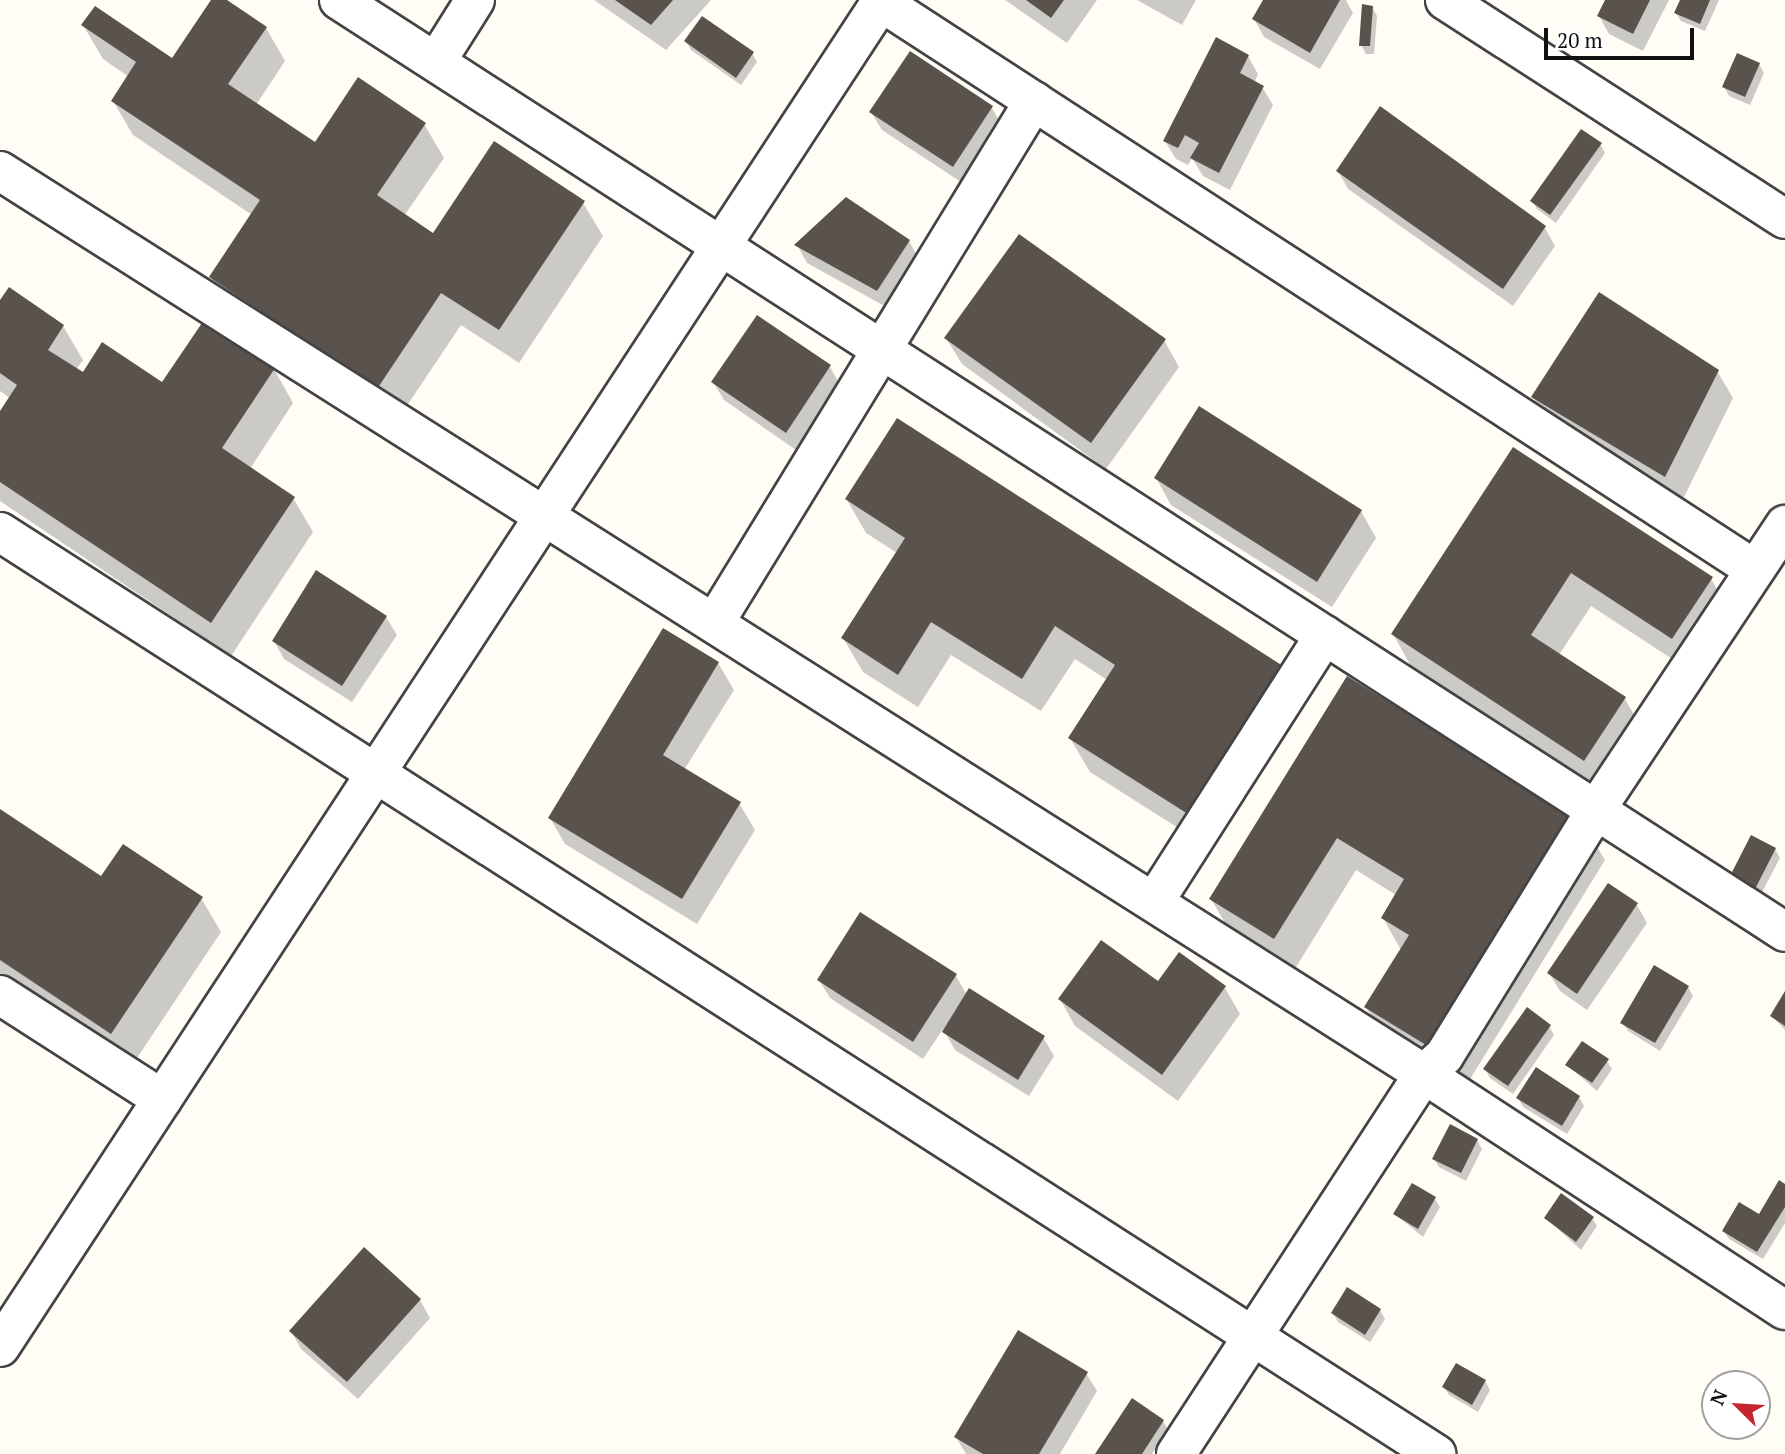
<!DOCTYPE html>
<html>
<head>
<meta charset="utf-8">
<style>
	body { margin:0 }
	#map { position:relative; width:1785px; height:1454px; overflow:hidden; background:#fffdf5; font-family:"PT Serif",serif }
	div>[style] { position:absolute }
	.shadow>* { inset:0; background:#0003 }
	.building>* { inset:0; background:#5a524d }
	.roads { filter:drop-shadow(2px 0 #444) drop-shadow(-2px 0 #444) drop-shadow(0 2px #444) drop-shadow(0 -2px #444) }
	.minor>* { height:38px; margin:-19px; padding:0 19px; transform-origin:19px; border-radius:19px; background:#fff }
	span { translate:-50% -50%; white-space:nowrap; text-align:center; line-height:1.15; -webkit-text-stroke:7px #fff; paint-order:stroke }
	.north { position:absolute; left:1701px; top:1370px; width:70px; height:70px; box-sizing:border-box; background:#fff; border:2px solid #a0a0a0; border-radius:50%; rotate:294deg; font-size:19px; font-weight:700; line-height:28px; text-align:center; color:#111 }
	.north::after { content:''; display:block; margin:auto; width:24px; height:32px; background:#c4262e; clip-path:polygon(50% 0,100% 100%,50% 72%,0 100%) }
	.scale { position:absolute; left:1544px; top:28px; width:150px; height:32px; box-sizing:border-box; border:4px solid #111; border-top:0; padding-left:9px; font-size:21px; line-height:24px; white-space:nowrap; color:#111; -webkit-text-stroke:5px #fff; paint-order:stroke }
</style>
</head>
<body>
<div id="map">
	<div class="shadow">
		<i style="clip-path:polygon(213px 0,224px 0,266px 28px,285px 61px,256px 105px,316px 144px,424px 124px,444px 158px,404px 216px,434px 235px,583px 203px,603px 236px,519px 363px,461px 325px,396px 422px,230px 310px,211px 277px,252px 215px,133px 135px,113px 101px,129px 77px,103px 59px,83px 25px,173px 60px)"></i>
		<i style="clip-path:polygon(594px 0,711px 0,666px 50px)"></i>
		<i style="clip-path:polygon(1005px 0,1097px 0,1067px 43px)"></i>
		<i style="clip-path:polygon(1137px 0,1196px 0,1182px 25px)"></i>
		<i style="clip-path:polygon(1265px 0,1346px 0,1353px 13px,1320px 69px,1264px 37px,1254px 19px)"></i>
		<i style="clip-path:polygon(1607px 0,1669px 0,1643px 51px,1609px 34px,1599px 16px)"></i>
		<i style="clip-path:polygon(1682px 0,1719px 0,1705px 31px,1681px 21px,1676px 13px)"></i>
		<i style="clip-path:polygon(1372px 7px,1377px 16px,1374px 54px,1366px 54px,1361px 45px)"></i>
		<i style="clip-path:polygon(686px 42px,752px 53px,757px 62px,741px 85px,691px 50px)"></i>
		<i style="clip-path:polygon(910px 53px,992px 108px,1002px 126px,964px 184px,882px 130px,871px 112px)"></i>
		<i style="clip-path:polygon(1248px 56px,1258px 74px,1254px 83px,1262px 87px,1273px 105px,1230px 190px,1203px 176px,1192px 158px,1188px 165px,1176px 159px,1165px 141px)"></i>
		<i style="clip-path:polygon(1759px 64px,1764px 73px,1750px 105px,1729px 96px,1724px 87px)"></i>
		<i style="clip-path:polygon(1381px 108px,1545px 228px,1555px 246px,1513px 306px,1348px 189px,1338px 171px)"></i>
		<i style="clip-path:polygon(1600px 144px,1605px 153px,1556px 223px,1537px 209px,1532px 201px)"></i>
		<i style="clip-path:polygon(909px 241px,919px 259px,888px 308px,807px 263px,797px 245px)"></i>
		<i style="clip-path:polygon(0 303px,63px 326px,83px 360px,76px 370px,83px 375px,163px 385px,274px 369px,293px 403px,250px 469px,293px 498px,313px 532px,231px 656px,0 501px,0 414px,11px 399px,0 391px)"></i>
		<i style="clip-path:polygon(757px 317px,830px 367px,840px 385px,796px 450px,724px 400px,713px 382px)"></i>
		<i style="clip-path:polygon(946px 338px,1164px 340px,1179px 367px,1106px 469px,962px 364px)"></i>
		<i style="clip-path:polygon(1717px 371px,1733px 398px,1681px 503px,1548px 424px,1533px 397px)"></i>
		<i style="clip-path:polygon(1514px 449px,1711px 579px,1731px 612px,1692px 672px,1591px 606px,1559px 655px,1625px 699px,1644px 732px,1604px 794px,1412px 668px,1393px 634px)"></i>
		<i style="clip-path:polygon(1156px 478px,1361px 511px,1376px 538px,1332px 607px,1171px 505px)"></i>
		<i style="clip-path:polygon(847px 500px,1301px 701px,1208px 847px,1090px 772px,1070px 738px,1107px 680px,1075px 659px,1041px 711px,951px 655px,918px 707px,863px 672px,843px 638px,897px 553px,866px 533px)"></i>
		<i style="clip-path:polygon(386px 617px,397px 635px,352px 702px,284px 659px,274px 641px)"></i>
		<i style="clip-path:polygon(718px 663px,734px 690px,684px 770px,739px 803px,755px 830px,697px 924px,565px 844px,550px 818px)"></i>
		<i style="clip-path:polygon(1347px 679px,1585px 827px,1605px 860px,1464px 1089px,1385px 1040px,1366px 1007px,1401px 950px,1383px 918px,1396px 895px,1356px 870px,1293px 972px,1231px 933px,1211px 899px)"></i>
		<i style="clip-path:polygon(0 811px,101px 879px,201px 898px,221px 932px,131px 1067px,0 980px)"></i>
		<i style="clip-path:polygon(1775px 849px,1780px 858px,1760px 896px,1737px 885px)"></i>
		<i style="clip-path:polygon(1637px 905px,1647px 923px,1587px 1010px,1560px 991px,1549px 973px)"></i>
		<i style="clip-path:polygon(1180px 955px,1225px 988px,1240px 1014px,1178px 1101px,1075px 1026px,1060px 999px,1158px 984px)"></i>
		<i style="clip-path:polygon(956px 976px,967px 995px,1043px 1037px,1054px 1056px,1029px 1096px,955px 1050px,943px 1029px,923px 1059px,830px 998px,819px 980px)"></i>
		<i style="clip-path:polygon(1688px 987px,1693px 996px,1660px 1051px,1628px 1031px,1623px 1023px)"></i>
		<i style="clip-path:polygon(1785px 996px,1785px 1030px,1772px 1016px)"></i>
		<i style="clip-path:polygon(1549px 1026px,1554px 1035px,1513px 1094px,1490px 1078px,1485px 1069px)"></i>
		<i style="clip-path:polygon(1607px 1061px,1612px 1069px,1597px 1091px,1567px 1065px)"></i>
		<i style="clip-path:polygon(1579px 1097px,1584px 1106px,1567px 1134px,1523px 1107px,1518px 1098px)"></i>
		<i style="clip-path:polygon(1477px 1140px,1482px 1149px,1466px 1181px,1439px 1167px,1434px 1159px)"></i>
		<i style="clip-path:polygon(1412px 1185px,1435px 1199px,1440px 1207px,1423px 1237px,1395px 1214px)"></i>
		<i style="clip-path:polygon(1785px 1186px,1785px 1223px,1763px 1259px,1729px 1239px,1724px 1231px,1759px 1216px)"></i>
		<i style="clip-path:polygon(1546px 1218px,1592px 1218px,1597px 1226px,1581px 1250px)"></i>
		<i style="clip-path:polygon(420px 1300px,430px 1318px,358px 1399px,301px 1349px,291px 1331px)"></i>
		<i style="clip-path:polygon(1380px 1310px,1385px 1319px,1370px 1342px,1338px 1322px,1333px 1313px)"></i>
		<i style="clip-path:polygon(1086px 1373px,1097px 1391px,1060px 1454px,966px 1454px,956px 1437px)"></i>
		<i style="clip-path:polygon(1485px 1381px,1490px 1390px,1478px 1412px,1449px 1395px,1444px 1387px)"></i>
		<i style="clip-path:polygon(1163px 1421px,1168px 1430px,1152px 1454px,1097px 1454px)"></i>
	</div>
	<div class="building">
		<i style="clip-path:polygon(211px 0,227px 0,267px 27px,228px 84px,315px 142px,358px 77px,426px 123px,377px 195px,433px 233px,494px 141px,585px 201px,499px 330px,441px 293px,377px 389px,209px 277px,260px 200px,111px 101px,136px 62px,81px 25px,95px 6px,172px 58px)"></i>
		<i style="clip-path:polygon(615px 0,673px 0,651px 25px)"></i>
		<i style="clip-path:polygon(1026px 0,1064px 0,1051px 18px)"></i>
		<i style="clip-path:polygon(1263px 0,1340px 0,1310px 53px,1252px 19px)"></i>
		<i style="clip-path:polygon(1605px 0,1650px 0,1633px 34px,1597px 16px)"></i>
		<i style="clip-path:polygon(1680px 0,1710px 0,1700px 24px,1674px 13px)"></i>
		<i style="clip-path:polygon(1362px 4px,1373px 6px,1370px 46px,1359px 46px)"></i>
		<i style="clip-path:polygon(702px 16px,754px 52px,736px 78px,684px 41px)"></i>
		<i style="clip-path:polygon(1216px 37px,1249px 55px,1240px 73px,1264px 86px,1219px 173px,1190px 158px,1199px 143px,1185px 135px,1178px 148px,1163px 141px)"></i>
		<i style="clip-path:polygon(910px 51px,993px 106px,953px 167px,869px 112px)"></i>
		<i style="clip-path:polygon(1737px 53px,1760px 63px,1745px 97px,1722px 87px)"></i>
		<i style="clip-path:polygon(1380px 106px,1546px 226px,1503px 289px,1336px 171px)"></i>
		<i style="clip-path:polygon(1581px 129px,1602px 143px,1550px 215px,1530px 201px)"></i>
		<i style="clip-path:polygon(846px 197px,910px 240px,877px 291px,794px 245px)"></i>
		<i style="clip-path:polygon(1019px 234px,1166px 339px,1091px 443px,944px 338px)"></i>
		<i style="clip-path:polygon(9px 287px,64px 325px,48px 350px,83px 372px,102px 342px,162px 382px,204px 320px,275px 368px,222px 448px,295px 497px,211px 623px,0 482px,0 411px,17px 385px,0 373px,0 300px)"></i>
		<i style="clip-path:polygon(1599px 292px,1719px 370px,1665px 477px,1531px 397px)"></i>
		<i style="clip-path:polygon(757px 315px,831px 365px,786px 433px,711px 382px)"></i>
		<i style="clip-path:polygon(1199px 406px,1362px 510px,1317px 582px,1154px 478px)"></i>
		<i style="clip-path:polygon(897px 418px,1283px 666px,1188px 814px,1068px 738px,1115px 665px,1055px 626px,1022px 679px,931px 622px,898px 675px,841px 638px,905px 538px,845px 499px)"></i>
		<i style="clip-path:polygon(1513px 447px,1713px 577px,1672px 639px,1571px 573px,1531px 635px,1626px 697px,1584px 761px,1391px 634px)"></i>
		<i style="clip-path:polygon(316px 570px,387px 616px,342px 686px,272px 641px)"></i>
		<i style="clip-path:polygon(663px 628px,719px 662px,663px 755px,741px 802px,682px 899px,548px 818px)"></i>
		<i style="clip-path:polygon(1347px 676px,1587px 825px,1444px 1056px,1364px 1007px,1409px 935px,1381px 918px,1404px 879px,1337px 838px,1274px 939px,1209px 899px)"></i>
		<i style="clip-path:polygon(0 809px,101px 876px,123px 844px,203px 897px,111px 1034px,0 960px)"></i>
		<i style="clip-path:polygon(1751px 835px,1776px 848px,1755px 889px,1730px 876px)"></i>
		<i style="clip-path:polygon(1608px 883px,1638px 903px,1577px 994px,1547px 973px)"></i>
		<i style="clip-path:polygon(860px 912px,957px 974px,913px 1042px,817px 980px)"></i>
		<i style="clip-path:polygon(1101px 940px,1158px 981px,1179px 952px,1226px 986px,1162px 1075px,1058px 999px)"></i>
		<i style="clip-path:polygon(1654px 965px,1689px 986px,1655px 1043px,1620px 1023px)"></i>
		<i style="clip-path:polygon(969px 988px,1045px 1036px,1018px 1080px,942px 1032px)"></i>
		<i style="clip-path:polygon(1785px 991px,1785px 1026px,1770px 1016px)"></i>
		<i style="clip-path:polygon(1527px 1007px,1551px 1025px,1508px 1086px,1483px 1069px)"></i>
		<i style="clip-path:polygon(1582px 1041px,1609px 1059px,1592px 1083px,1565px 1065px)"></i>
		<i style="clip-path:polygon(1536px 1067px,1580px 1096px,1562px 1126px,1516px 1098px)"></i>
		<i style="clip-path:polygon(1450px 1124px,1478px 1139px,1461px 1173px,1432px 1159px)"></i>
		<i style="clip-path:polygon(1779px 1180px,1785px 1184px,1785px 1207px,1757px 1252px,1722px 1231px,1739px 1202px,1759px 1214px)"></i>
		<i style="clip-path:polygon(1412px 1183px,1436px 1197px,1418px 1229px,1393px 1214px)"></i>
		<i style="clip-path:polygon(1561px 1193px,1594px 1217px,1576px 1242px,1544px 1218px)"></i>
		<i style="clip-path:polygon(364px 1247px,421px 1299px,347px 1382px,289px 1331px)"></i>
		<i style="clip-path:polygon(1347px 1287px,1381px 1309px,1365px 1335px,1331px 1313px)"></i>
		<i style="clip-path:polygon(1018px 1330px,1088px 1372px,1039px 1454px,983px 1454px,954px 1437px)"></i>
		<i style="clip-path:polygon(1456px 1363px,1486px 1380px,1472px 1405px,1442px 1387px)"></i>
		<i style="clip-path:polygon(1132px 1398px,1164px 1420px,1142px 1454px,1095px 1454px)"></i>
	</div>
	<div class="roads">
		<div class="minor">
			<i style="left:339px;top:0;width:1720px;rotate:32.8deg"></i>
			<i style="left:878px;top:0;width:1045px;rotate:33.01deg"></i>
			<i style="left:1445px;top:0;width:404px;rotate:32.8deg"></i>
			<i style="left:436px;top:62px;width:73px;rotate:-57.8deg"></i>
			<i style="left:0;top:171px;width:1686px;rotate:32.38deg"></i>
			<i style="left:1424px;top:1074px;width:431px;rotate:33.2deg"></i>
			<i style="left:0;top:532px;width:1707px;rotate:32.7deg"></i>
			<i style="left:715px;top:622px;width:611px;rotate:-58.52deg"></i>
			<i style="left:1154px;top:902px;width:317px;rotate:-57.4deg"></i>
			<i style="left:0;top:995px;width:193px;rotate:32.7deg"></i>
			<i style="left:0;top:1347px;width:1610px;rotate:-56.78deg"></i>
			<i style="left:1176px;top:1454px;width:454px;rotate:-56.9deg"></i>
			<i style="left:1424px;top:1074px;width:27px;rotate:-42deg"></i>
			<i style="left:1444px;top:1056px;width:291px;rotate:-58.3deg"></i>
			<i style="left:1597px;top:808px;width:340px;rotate:-56.4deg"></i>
		</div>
	</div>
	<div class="north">N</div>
	<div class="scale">20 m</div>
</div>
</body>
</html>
